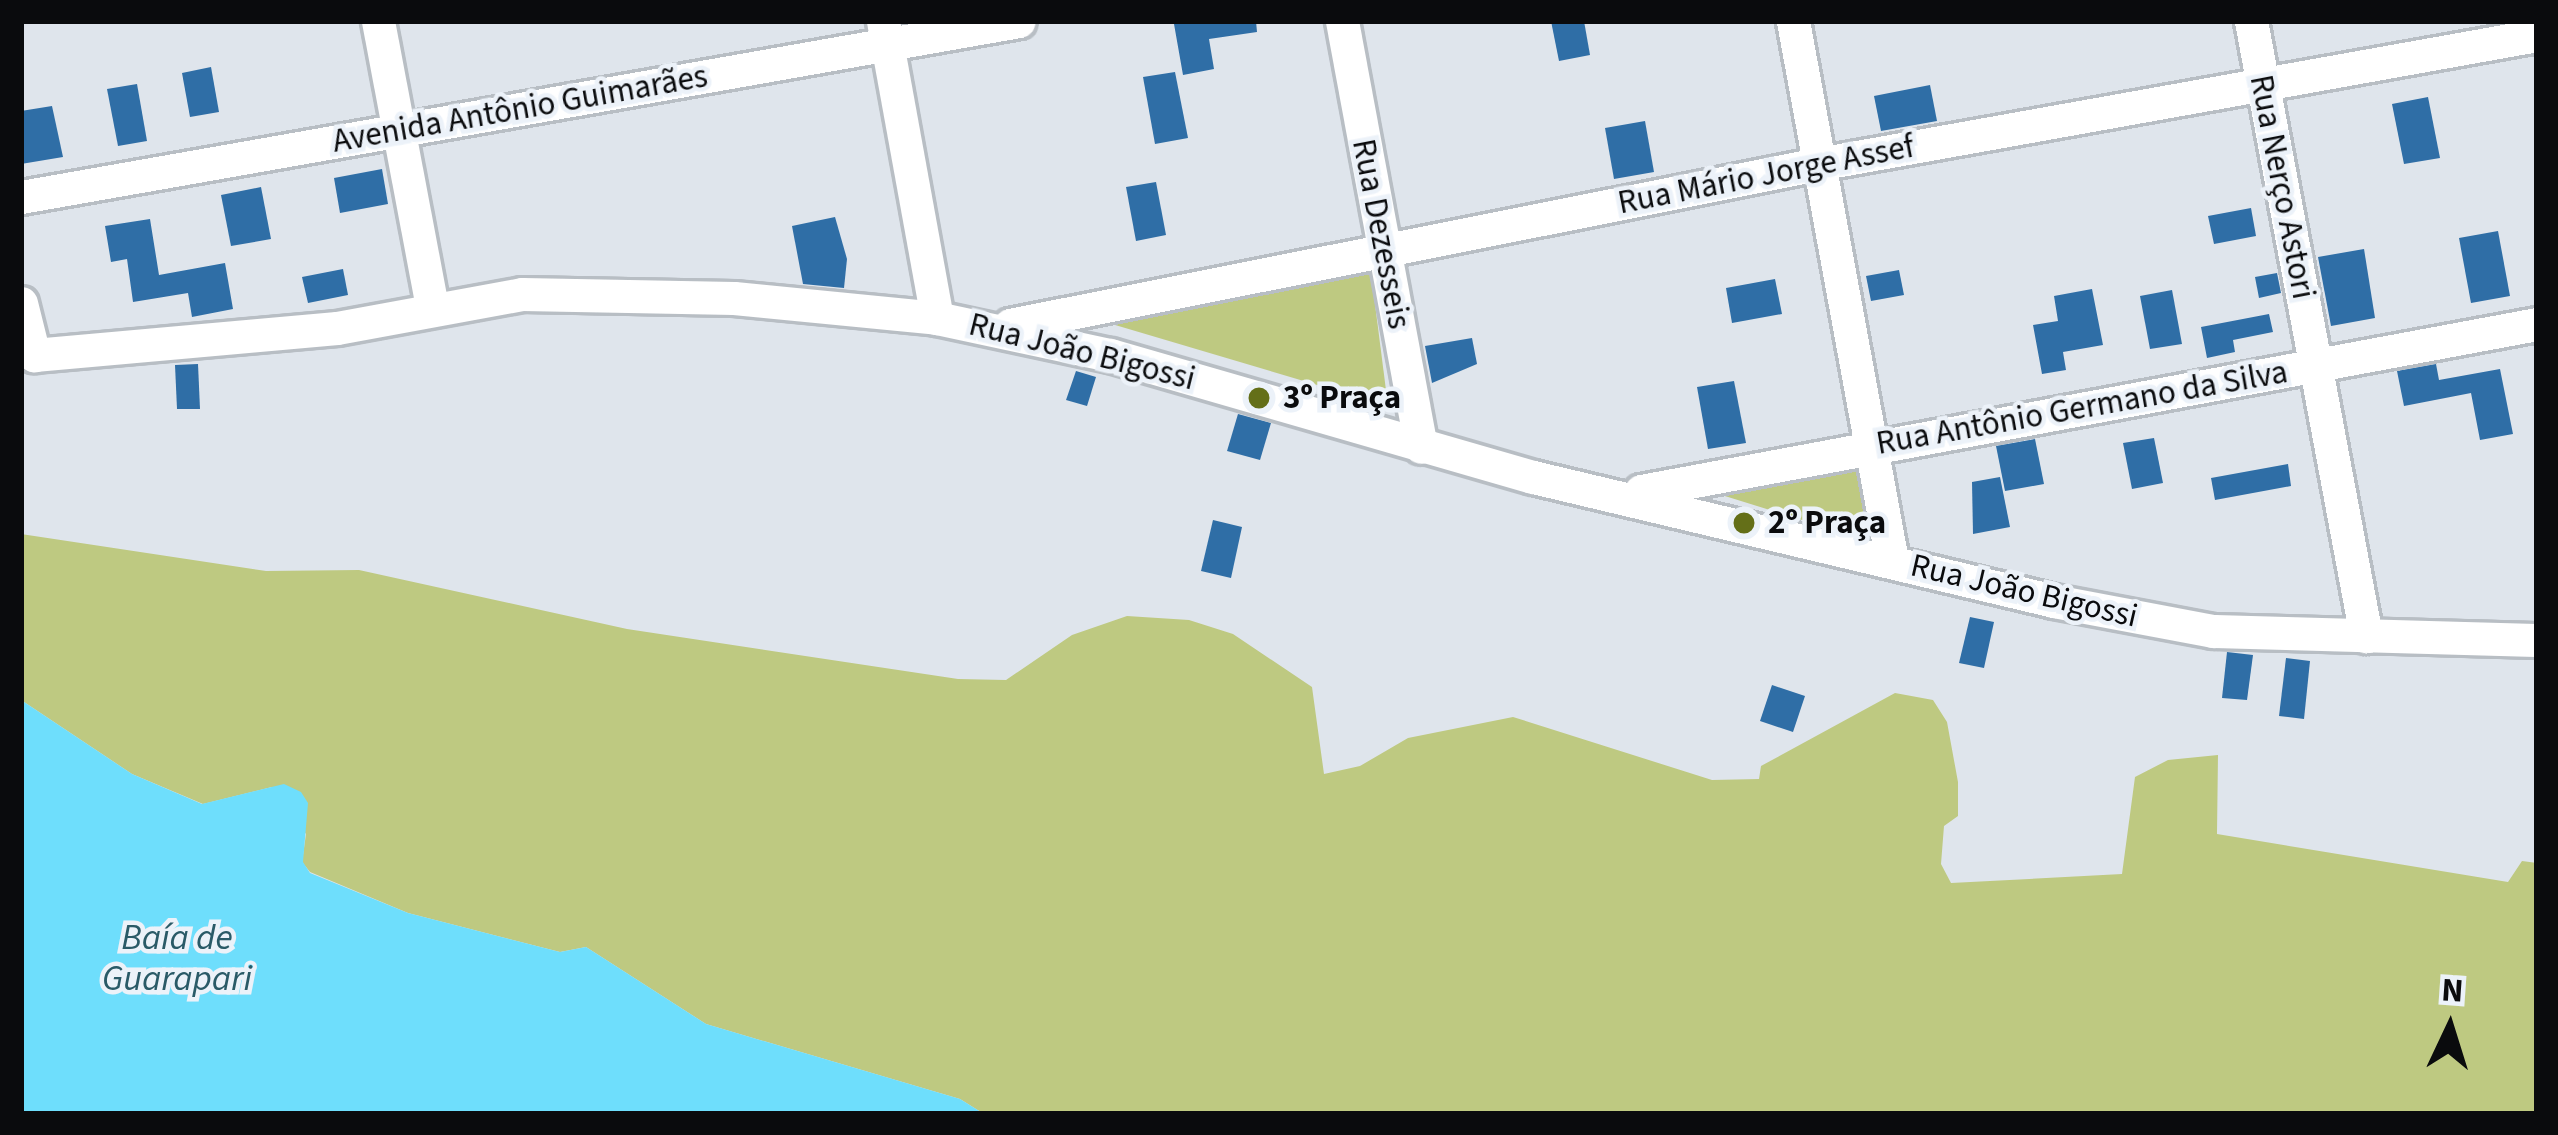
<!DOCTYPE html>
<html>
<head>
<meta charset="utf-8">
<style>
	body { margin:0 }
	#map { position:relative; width:2558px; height:1135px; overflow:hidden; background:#dfe5ec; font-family:"Source Sans 3",sans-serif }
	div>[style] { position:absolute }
	.green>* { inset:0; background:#bec981 }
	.water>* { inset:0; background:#6edefc }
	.building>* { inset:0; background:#2f6ea6 }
	.roads { filter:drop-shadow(3px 0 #b8bec4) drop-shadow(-3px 0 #b8bec4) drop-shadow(0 3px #b8bec4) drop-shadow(0 -3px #b8bec4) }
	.minor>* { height:33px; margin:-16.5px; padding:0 16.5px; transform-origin:16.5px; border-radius:16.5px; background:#fff }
	.dots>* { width:33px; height:33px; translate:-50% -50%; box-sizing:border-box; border:6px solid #ecf2f9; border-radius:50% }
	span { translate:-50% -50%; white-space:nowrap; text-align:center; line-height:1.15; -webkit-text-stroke:9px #ecf2f9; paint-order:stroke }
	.street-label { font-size:33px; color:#0a0b0d }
	.poi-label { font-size:33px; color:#0a0b0d; font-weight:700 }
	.left { translate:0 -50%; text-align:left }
	.water-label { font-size:36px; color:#2a5a67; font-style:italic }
	.frame { position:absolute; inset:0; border:24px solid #0a0b0d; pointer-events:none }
	.north { position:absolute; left:2390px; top:967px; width:120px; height:120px; -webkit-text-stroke:9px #ecf2f9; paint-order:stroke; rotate:4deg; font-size:33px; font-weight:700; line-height:48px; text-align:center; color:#0a0b0d }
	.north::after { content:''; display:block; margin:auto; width:42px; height:54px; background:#0a0b0d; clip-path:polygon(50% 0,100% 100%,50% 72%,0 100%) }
</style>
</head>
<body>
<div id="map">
	<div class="green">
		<i style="clip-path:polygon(1370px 265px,1388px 406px,1105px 322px)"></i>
		<i style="clip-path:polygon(1864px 457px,1876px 543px,1712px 492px)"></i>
		<i style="clip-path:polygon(21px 534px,266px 571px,359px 570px,627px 629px,958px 679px,1006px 680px,1072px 635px,1127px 616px,1189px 620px,1233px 634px,1312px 687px,1324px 774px,1360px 766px,1408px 738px,1513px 717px,1712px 780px,1759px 779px,1761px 766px,1895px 693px,1933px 700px,1947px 722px,1958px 782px,1958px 816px,1944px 826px,1941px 864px,1951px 883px,2122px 874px,2135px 777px,2168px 760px,2218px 755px,2217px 834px,2508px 882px,2522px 861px,2537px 863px,2537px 1114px,984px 1114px,960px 1099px,706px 1024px,586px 947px,560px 952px,408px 913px,310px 872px,302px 862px,306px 834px,272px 787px,203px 804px,132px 774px,21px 700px)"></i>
	</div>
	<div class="water">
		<i style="clip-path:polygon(21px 700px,132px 774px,202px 804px,284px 784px,301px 792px,308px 803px,303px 862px,310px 873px,408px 913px,560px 952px,586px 947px,706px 1024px,960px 1099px,984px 1114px,21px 1114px)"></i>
	</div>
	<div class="building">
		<i style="clip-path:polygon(1256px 21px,1257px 32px,1209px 39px,1214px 69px,1183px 75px,1174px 24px)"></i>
		<i style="clip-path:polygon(1551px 21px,1584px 21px,1590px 55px,1559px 61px)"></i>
		<i style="clip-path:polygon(211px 67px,219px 112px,190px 117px,182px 73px)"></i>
		<i style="clip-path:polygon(1175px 72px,1188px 138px,1155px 144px,1143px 77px)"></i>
		<i style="clip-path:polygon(137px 84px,147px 141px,118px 146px,107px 89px)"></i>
		<i style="clip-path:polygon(1930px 85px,1937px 121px,1881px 131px,1874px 96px)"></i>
		<i style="clip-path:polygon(2428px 97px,2440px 158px,2404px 164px,2392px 104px)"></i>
		<i style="clip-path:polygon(52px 106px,63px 157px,21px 164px,21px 111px)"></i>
		<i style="clip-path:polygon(1645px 121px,1654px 172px,1614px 179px,1605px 128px)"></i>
		<i style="clip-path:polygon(382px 169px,388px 204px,340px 213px,334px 178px)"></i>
		<i style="clip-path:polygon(1156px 182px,1166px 235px,1136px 241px,1126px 187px)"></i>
		<i style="clip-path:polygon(261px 187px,271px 239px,231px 246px,221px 195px)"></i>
		<i style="clip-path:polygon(2251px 208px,2256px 236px,2214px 244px,2208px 216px)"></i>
		<i style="clip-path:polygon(835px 217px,847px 259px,844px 288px,803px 284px,792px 226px)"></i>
		<i style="clip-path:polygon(150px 219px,159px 275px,225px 263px,233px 309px,192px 317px,188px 293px,133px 302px,127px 259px,111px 262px,105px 226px)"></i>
		<i style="clip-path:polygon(2498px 231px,2510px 296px,2471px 303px,2459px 238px)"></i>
		<i style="clip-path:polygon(2364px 249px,2375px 318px,2331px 326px,2318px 257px)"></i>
		<i style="clip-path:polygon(343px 269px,348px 295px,308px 303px,302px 277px)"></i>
		<i style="clip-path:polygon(1899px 270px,1904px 295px,1871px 301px,1866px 276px)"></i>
		<i style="clip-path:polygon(2277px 273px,2281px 293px,2259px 298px,2255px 277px)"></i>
		<i style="clip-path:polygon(1775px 279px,1782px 314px,1732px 323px,1726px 288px)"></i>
		<i style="clip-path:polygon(2092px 289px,2103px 345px,2063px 352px,2066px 370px,2042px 374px,2033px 325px,2058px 321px,2054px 296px)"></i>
		<i style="clip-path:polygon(2172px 290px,2182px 344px,2150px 349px,2140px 296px)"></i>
		<i style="clip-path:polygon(2269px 314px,2273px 332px,2233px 340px,2235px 352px,2207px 358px,2201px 327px)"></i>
		<i style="clip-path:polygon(1472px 338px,1477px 364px,1432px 383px,1425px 346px)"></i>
		<i style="clip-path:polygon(198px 364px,200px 409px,177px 409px,175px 365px)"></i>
		<i style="clip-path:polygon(2436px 364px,2439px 380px,2500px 369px,2513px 434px,2480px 440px,2471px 393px,2404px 406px,2397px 371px)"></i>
		<i style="clip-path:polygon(1076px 371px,1096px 377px,1087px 406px,1066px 400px)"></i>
		<i style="clip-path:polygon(1734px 381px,1746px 443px,1708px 449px,1697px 387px)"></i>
		<i style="clip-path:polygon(1238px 414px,1271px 423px,1260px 460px,1227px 451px)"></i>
		<i style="clip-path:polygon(2154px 438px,2163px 483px,2132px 489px,2123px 443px)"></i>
		<i style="clip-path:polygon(2035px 439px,2044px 484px,2005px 491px,1996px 446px)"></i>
		<i style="clip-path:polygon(2288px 464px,2291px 486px,2215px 500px,2211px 478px)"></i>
		<i style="clip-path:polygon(2000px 477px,2010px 527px,1973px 534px,1972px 482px)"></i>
		<i style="clip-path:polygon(1213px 520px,1242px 527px,1231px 578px,1201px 571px)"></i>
		<i style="clip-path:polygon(1970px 617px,1994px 622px,1984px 668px,1959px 663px)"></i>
		<i style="clip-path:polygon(2227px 652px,2253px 655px,2247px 700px,2222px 698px)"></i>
		<i style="clip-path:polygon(2286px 658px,2310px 661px,2304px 719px,2279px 716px)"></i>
		<i style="clip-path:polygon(1772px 685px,1805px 696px,1793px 732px,1760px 721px)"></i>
	</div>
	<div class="roads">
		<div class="minor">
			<i style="left:378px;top:21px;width:292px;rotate:79.3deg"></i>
			<i style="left:883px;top:21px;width:302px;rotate:79.7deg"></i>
			<i style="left:1342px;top:21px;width:433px;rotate:79.5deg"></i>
			<i style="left:1793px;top:21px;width:549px;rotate:79.61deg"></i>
			<i style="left:2251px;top:21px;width:626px;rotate:79.41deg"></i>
			<i style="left:21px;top:197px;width:1013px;rotate:-10deg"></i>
			<i style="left:21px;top:303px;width:54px;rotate:76deg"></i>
			<i style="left:34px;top:355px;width:304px;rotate:-5.1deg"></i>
			<i style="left:337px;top:328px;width:188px;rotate:-10.4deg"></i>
			<i style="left:522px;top:294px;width:212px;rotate:1.1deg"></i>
			<i style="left:734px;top:298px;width:204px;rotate:5.6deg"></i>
			<i style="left:937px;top:318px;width:177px;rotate:12.1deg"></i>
			<i style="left:1110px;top:355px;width:440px;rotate:16.1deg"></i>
			<i style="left:1533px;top:477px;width:536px;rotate:13.39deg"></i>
			<i style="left:2054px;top:601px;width:162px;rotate:10.7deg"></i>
			<i style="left:2213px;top:631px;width:324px;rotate:1.6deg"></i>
			<i style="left:1010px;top:325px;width:824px;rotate:-11.27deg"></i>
			<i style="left:1818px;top:164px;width:730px;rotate:-10.17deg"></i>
			<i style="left:1641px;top:491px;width:911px;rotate:-10.56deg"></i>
		</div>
	</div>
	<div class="dots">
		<i style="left:1259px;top:398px;background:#646f18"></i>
		<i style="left:1744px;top:523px;background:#646f18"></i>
	</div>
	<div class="street-label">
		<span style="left:520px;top:109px;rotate:-10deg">Avenida Antônio Guimarães</span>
		<span style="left:1766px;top:175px;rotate:-11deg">Rua Mário Jorge Assef</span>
		<span style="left:2282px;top:187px;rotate:79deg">Rua Nerço Astori</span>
		<span style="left:1381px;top:234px;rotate:79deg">Rua Dezesseis</span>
		<span style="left:1082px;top:352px;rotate:14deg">Rua João Bigossi</span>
		<span style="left:2082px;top:408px;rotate:-10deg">Rua Antônio Germano da Silva</span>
		<span style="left:2024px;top:591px;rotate:13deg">Rua João Bigossi</span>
	</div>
	<div class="poi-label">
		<span class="left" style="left:1283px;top:398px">3º Praça</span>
		<span class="left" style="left:1768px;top:523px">2º Praça</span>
	</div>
	<div class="water-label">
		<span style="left:177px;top:958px">Baía de<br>Guarapari</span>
	</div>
	<div class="frame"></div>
	<div class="north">N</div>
</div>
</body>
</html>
